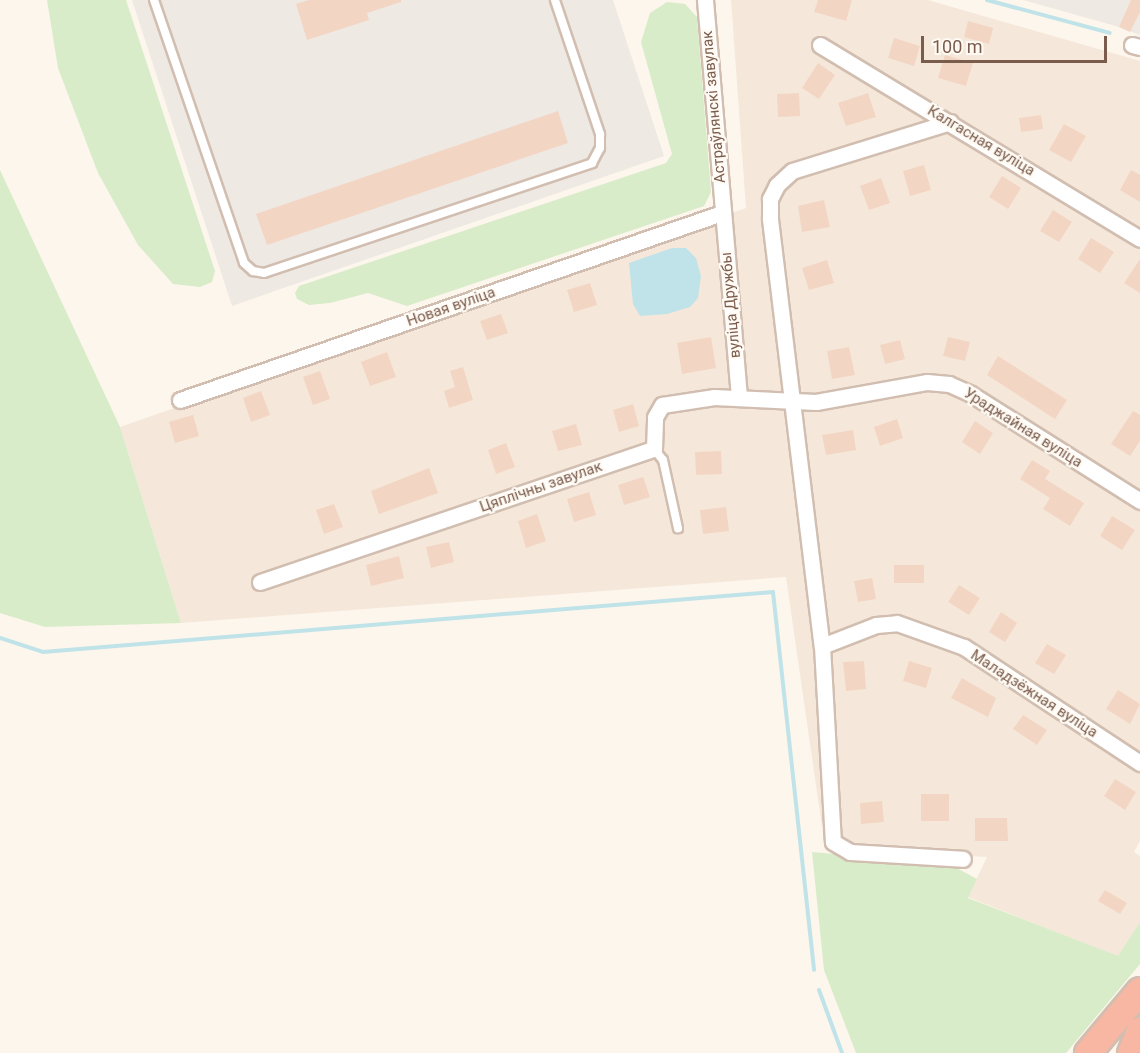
<!DOCTYPE html>
<html>
<head>
<meta charset="utf-8">
<style>
	body { margin:0 }
	#map { position:relative; width:1140px; height:1053px; overflow:hidden; background:#fdf6ec; font-family:Roboto,sans-serif }
	div>[style] { position:absolute }
	.residential>* { inset:0; background:#f5e8da }
	.industrial>* { inset:0; background:#efe9e4 }
	.green>* { inset:0; background:#d8ecc9 }
	.water>* { inset:0; background:#bfe3e8 }
	.stream>* { height:4px; margin:-2px; padding:0 2px; transform-origin:2px; border-radius:2px; background:#bfe3e8 }
	.building>* { inset:0; background:#f3d5c3 }
	.roads { filter:drop-shadow(2px 0 #d1beb0) drop-shadow(-2px 0 #d1beb0) drop-shadow(0 2px #d1beb0) drop-shadow(0 -2px #d1beb0) }
	.lane>* { height:8px; margin:-4px; padding:0 4px; transform-origin:4px; border-radius:4px; background:#fff }
	.street>* { height:15px; margin:-7.5px; padding:0 7.5px; transform-origin:7.5px; border-radius:7.5px; background:#fff }
	.highway>* { height:26px; margin:-13px; padding:0 13px; transform-origin:13px; border-radius:13px; background:#f7b7a3 }
	span { translate:-50% -50%; white-space:nowrap; text-align:center; line-height:1.15; -webkit-text-stroke:4.5px #fffaf3; paint-order:stroke }
	.street-label { font-size:15px; color:#7a5c4d }
	.scale { position:absolute; left:921px; top:36px; width:186px; height:27px; box-sizing:border-box; border:3px solid #7a5c4d; border-top:0; padding-left:8px; font-size:18px; line-height:21px; white-space:nowrap; color:#7a5c4d; -webkit-text-stroke:4px #fffaf3; paint-order:stroke }
</style>
</head>
<body>
<div id="map">
	<div class="residential">
		<i style="clip-path:polygon(731px 0,928px 0,1140px 61px,1140px 841px,1134px 852px,1140px 856px,1140px 922px,1118px 957px,968px 897px,987px 857px,825px 848px,786px 577px,181px 623px,120px 427px,746px 208px)"></i>
	</div>
	<div class="industrial">
		<i style="clip-path:polygon(132px 0,613px 0,664px 156px,232px 306px)"></i>
		<i style="clip-path:polygon(1023px 0,1140px 0,1140px 35px,1119px 27px)"></i>
	</div>
	<div class="green">
		<i style="clip-path:polygon(47px 0,126px 0,215px 271px,212px 282px,200px 287px,173px 284px,138px 245px,98px 173px,58px 68px)"></i>
		<i style="clip-path:polygon(667px 2px,685px 4px,697px 17px,711px 192px,704px 206px,407px 306px,368px 293px,330px 303px,309px 305px,297px 299px,295px 293px,299px 286px,666px 163px,672px 154px,641px 42px,650px 13px)"></i>
		<i style="clip-path:polygon(0 170px,120px 427px,181px 623px,45px 627px,0 613px)"></i>
		<i style="clip-path:polygon(812px 852px,949px 864px,977px 879px,968px 898px,1118px 956px,1140px 922px,1140px 964px,1066px 1053px,856px 1053px,824px 970px)"></i>
	</div>
	<div class="water">
		<i style="clip-path:polygon(672px 248px,686px 248px,696px 258px,701px 276px,698px 298px,690px 307px,667px 314px,640px 316px,633px 304px,629px 263px)"></i>
	</div>
	<div class="stream">
		<i style="left:987px;top:0;width:127px;rotate:15deg"></i>
		<i style="left:0;top:638px;width:45px;rotate:18deg"></i>
		<i style="left:43px;top:652px;width:732px;rotate:-4.7deg"></i>
		<i style="left:773px;top:592px;width:380px;rotate:83.8deg"></i>
		<i style="left:819px;top:990px;width:67px;rotate:69.9deg"></i>
	</div>
	<div class="building">
		<i style="clip-path:polygon(309px 0,401px 0,401px 2px,367px 13px,369px 20px,307px 40px,296px 4px)"></i>
		<i style="clip-path:polygon(818px 0,852px 0,846px 21px,814px 12px)"></i>
		<i style="clip-path:polygon(1131px 0,1140px 0,1140px 12px,1130px 32px,1119px 27px)"></i>
		<i style="clip-path:polygon(968px 21px,993px 28px,989px 44px,964px 37px)"></i>
		<i style="clip-path:polygon(894px 38px,920px 46px,914px 66px,888px 58px)"></i>
		<i style="clip-path:polygon(945px 55px,973px 63px,966px 86px,938px 78px)"></i>
		<i style="clip-path:polygon(818px 63px,835px 75px,819px 99px,802px 88px)"></i>
		<i style="clip-path:polygon(799px 93px,800px 116px,778px 117px,777px 94px)"></i>
		<i style="clip-path:polygon(868px 93px,876px 117px,846px 126px,838px 103px)"></i>
		<i style="clip-path:polygon(558px 111px,568px 143px,267px 245px,256px 214px)"></i>
		<i style="clip-path:polygon(1041px 115px,1043px 129px,1021px 132px,1019px 118px)"></i>
		<i style="clip-path:polygon(1064px 124px,1086px 136px,1071px 162px,1049px 150px)"></i>
		<i style="clip-path:polygon(924px 165px,931px 190px,910px 196px,903px 171px)"></i>
		<i style="clip-path:polygon(1131px 170px,1140px 175px,1140px 202px,1120px 190px)"></i>
		<i style="clip-path:polygon(1002px 176px,1021px 188px,1008px 209px,989px 197px)"></i>
		<i style="clip-path:polygon(881px 178px,890px 203px,869px 210px,860px 186px)"></i>
		<i style="clip-path:polygon(824px 200px,830px 227px,802px 232px,798px 206px)"></i>
		<i style="clip-path:polygon(1053px 210px,1072px 222px,1059px 242px,1040px 231px)"></i>
		<i style="clip-path:polygon(1091px 238px,1114px 252px,1100px 273px,1078px 259px)"></i>
		<i style="clip-path:polygon(1140px 259px,1140px 293px,1124px 283px)"></i>
		<i style="clip-path:polygon(827px 260px,834px 283px,809px 290px,802px 268px)"></i>
		<i style="clip-path:polygon(590px 283px,597px 305px,574px 312px,567px 290px)"></i>
		<i style="clip-path:polygon(501px 314px,508px 333px,487px 340px,480px 321px)"></i>
		<i style="clip-path:polygon(711px 337px,716px 368px,682px 374px,677px 343px)"></i>
		<i style="clip-path:polygon(948px 337px,970px 342px,965px 361px,943px 356px)"></i>
		<i style="clip-path:polygon(900px 340px,905px 359px,885px 364px,880px 345px)"></i>
		<i style="clip-path:polygon(849px 347px,855px 375px,832px 379px,827px 351px)"></i>
		<i style="clip-path:polygon(387px 352px,396px 377px,370px 386px,361px 362px)"></i>
		<i style="clip-path:polygon(998px 356px,1067px 400px,1055px 419px,987px 375px)"></i>
		<i style="clip-path:polygon(463px 367px,473px 400px,449px 408px,444px 391px,455px 387px,450px 371px)"></i>
		<i style="clip-path:polygon(320px 371px,330px 399px,313px 405px,303px 377px)"></i>
		<i style="clip-path:polygon(261px 391px,270px 415px,251px 422px,243px 398px)"></i>
		<i style="clip-path:polygon(633px 404px,639px 426px,619px 432px,613px 410px)"></i>
		<i style="clip-path:polygon(1133px 411px,1140px 415px,1140px 441px,1130px 456px,1111px 444px)"></i>
		<i style="clip-path:polygon(193px 415px,199px 436px,175px 443px,169px 422px)"></i>
		<i style="clip-path:polygon(897px 419px,903px 438px,880px 446px,874px 427px)"></i>
		<i style="clip-path:polygon(975px 421px,993px 433px,980px 454px,962px 442px)"></i>
		<i style="clip-path:polygon(576px 424px,582px 445px,558px 451px,552px 431px)"></i>
		<i style="clip-path:polygon(853px 430px,856px 450px,826px 455px,822px 435px)"></i>
		<i style="clip-path:polygon(506px 443px,515px 467px,496px 474px,488px 450px)"></i>
		<i style="clip-path:polygon(721px 451px,722px 474px,696px 475px,695px 452px)"></i>
		<i style="clip-path:polygon(1032px 460px,1050px 471px,1045px 479px,1084px 503px,1070px 526px,1043px 509px,1050px 498px,1020px 479px)"></i>
		<i style="clip-path:polygon(429px 468px,438px 493px,379px 514px,371px 491px)"></i>
		<i style="clip-path:polygon(643px 477px,650px 497px,624px 505px,618px 485px)"></i>
		<i style="clip-path:polygon(589px 492px,596px 515px,574px 522px,567px 499px)"></i>
		<i style="clip-path:polygon(334px 504px,343px 527px,324px 534px,316px 510px)"></i>
		<i style="clip-path:polygon(726px 507px,729px 531px,703px 534px,700px 510px)"></i>
		<i style="clip-path:polygon(537px 514px,546px 541px,526px 548px,518px 521px)"></i>
		<i style="clip-path:polygon(1112px 516px,1135px 530px,1122px 550px,1100px 536px)"></i>
		<i style="clip-path:polygon(449px 542px,454px 562px,431px 568px,426px 547px)"></i>
		<i style="clip-path:polygon(399px 556px,404px 578px,371px 586px,366px 565px)"></i>
		<i style="clip-path:polygon(894px 565px,924px 565px,924px 583px,894px 583px)"></i>
		<i style="clip-path:polygon(872px 578px,876px 599px,858px 602px,854px 581px)"></i>
		<i style="clip-path:polygon(959px 585px,980px 598px,969px 615px,948px 602px)"></i>
		<i style="clip-path:polygon(1001px 612px,1017px 623px,1005px 642px,989px 632px)"></i>
		<i style="clip-path:polygon(1047px 644px,1066px 655px,1054px 674px,1035px 663px)"></i>
		<i style="clip-path:polygon(864px 661px,866px 689px,846px 691px,843px 662px)"></i>
		<i style="clip-path:polygon(909px 661px,932px 668px,926px 688px,903px 681px)"></i>
		<i style="clip-path:polygon(962px 678px,996px 698px,988px 717px,951px 698px)"></i>
		<i style="clip-path:polygon(1118px 690px,1140px 704px,1130px 724px,1106px 709px)"></i>
		<i style="clip-path:polygon(1023px 715px,1047px 730px,1037px 745px,1013px 729px)"></i>
		<i style="clip-path:polygon(1115px 779px,1136px 792px,1125px 810px,1104px 796px)"></i>
		<i style="clip-path:polygon(921px 794px,949px 794px,949px 821px,921px 821px)"></i>
		<i style="clip-path:polygon(882px 801px,884px 822px,861px 824px,860px 803px)"></i>
		<i style="clip-path:polygon(975px 818px,1007px 818px,1008px 841px,975px 841px)"></i>
		<i style="clip-path:polygon(1105px 890px,1127px 903px,1120px 914px,1098px 901px)"></i>
	</div>
	<div class="roads">
		<div class="lane">
			<i style="left:154px;top:0;width:278px;rotate:71.1deg"></i>
			<i style="left:244px;top:263px;width:12px;rotate:42deg"></i>
			<i style="left:253px;top:271px;width:11px;rotate:10deg"></i>
			<i style="left:264px;top:273px;width:346px;rotate:-18.5deg"></i>
			<i style="left:592px;top:163px;width:17px;rotate:-62deg"></i>
			<i style="left:600px;top:148px;width:14px;rotate:-90deg"></i>
			<i style="left:600px;top:134px;width:141px;rotate:-108.6deg"></i>
			<i style="left:654px;top:449px;width:14px;rotate:51deg"></i>
			<i style="left:663px;top:460px;width:70px;rotate:77.6deg"></i>
		</div>
		<div class="street">
			<i style="left:705px;top:0;width:398px;rotate:85.1deg"></i>
			<i style="left:820px;top:45px;width:374px;rotate:31.2deg"></i>
			<i style="left:1132px;top:45px;width:8px;rotate:14deg"></i>
			<i style="left:950px;top:122px;width:165px;rotate:162.8deg"></i>
			<i style="left:792px;top:171px;width:21px;rotate:137deg"></i>
			<i style="left:777px;top:185px;width:16px;rotate:117deg"></i>
			<i style="left:770px;top:199px;width:20px;rotate:90deg"></i>
			<i style="left:770px;top:219px;width:430px;rotate:83.1deg"></i>
			<i style="left:822px;top:646px;width:196px;rotate:86.8deg"></i>
			<i style="left:833px;top:842px;width:20px;rotate:30deg"></i>
			<i style="left:850px;top:852px;width:113px;rotate:3.5deg"></i>
			<i style="left:180px;top:400px;width:573px;rotate:-19.04deg"></i>
			<i style="left:260px;top:582px;width:416px;rotate:-18.7deg"></i>
			<i style="left:654px;top:449px;width:32px;rotate:-88deg"></i>
			<i style="left:655px;top:417px;width:14px;rotate:-60deg"></i>
			<i style="left:662px;top:405px;width:53px;rotate:-8.7deg"></i>
			<i style="left:714px;top:397px;width:102px;rotate:2.8deg"></i>
			<i style="left:816px;top:402px;width:113px;rotate:-10.2deg"></i>
			<i style="left:927px;top:382px;width:22px;rotate:5deg"></i>
			<i style="left:949px;top:384px;width:24px;rotate:24deg"></i>
			<i style="left:971px;top:394px;width:200px;rotate:32.3deg"></i>
			<i style="left:822px;top:646px;width:58px;rotate:-21.3deg"></i>
			<i style="left:876px;top:625px;width:21px;rotate:-5deg"></i>
			<i style="left:897px;top:623px;width:71px;rotate:19.7deg"></i>
			<i style="left:964px;top:647px;width:211px;rotate:33.4deg"></i>
		</div>
		<div class="highway">
			<i style="left:1088px;top:1053px;width:81px;rotate:-50deg"></i>
			<i style="left:1131px;top:1053px;width:24px;rotate:-68deg"></i>
		</div>
	</div>
	<div class="street-label">
		<span style="left:714px;top:107px;rotate:-95deg">Астраўлянскі завулак</span>
		<span style="left:981px;top:141px;rotate:31deg">Калгасная вуліца</span>
		<span style="left:731px;top:305px;rotate:-95deg">вуліца Дружбы</span>
		<span style="left:451px;top:307px;rotate:-19deg">Новая вуліца</span>
		<span style="left:1023px;top:428px;rotate:32deg">Ураджайная вуліца</span>
		<span style="left:541px;top:487px;rotate:-19deg">Цяплічны завулак</span>
		<span style="left:1034px;top:694px;rotate:33deg">Маладзёжная вуліца</span>
	</div>
	<div class="scale">100 m</div>
</div>
</body>
</html>
